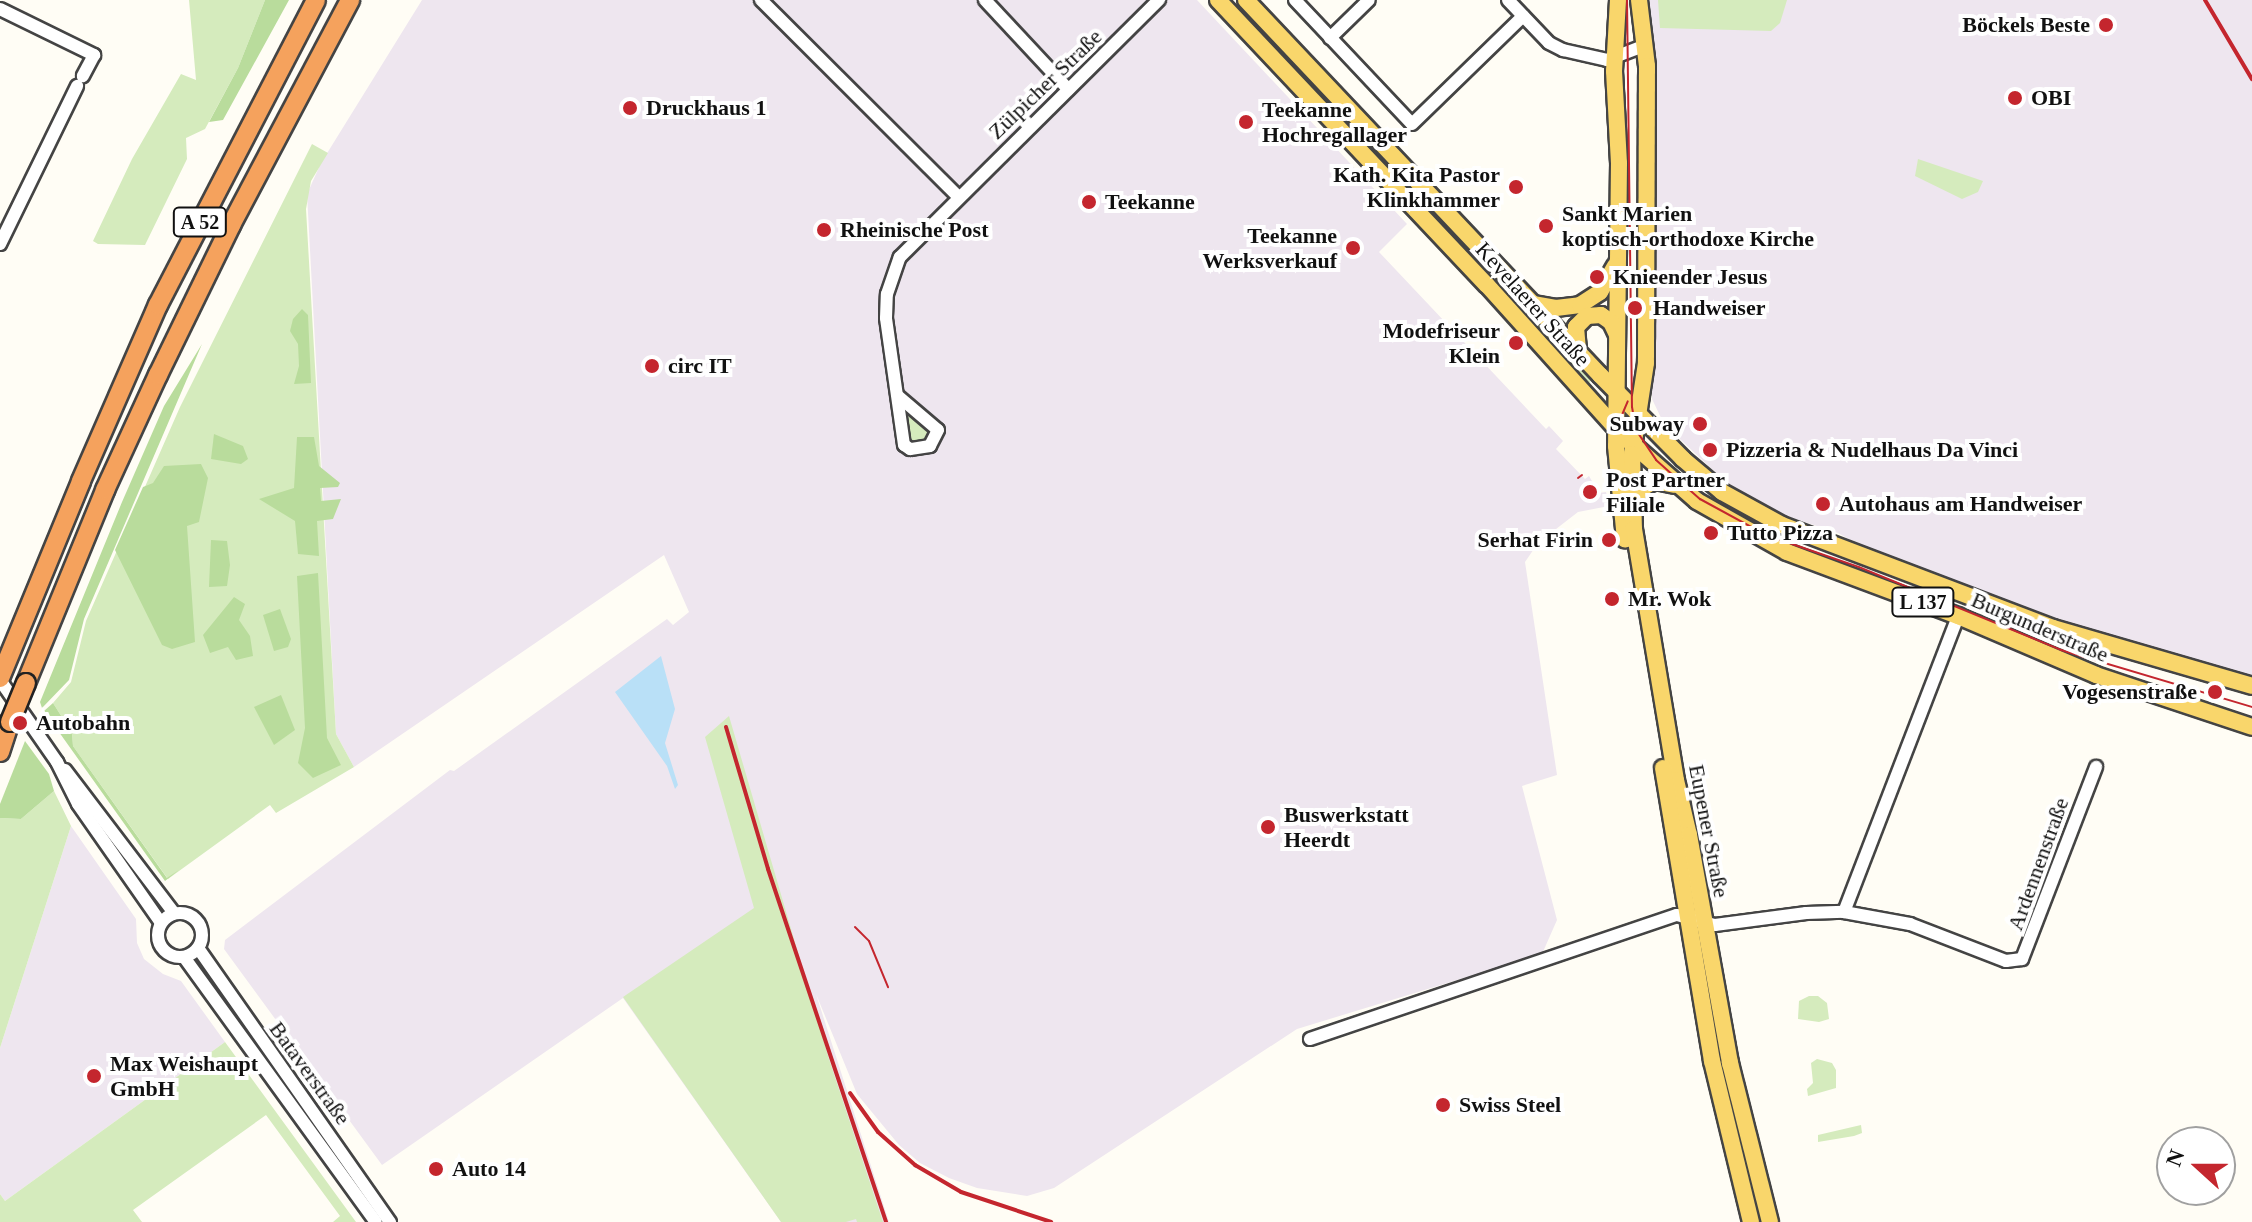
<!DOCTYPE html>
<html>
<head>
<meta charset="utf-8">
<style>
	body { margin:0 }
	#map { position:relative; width:2252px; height:1222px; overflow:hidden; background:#fffdf5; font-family:Georgia,serif }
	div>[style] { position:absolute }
	.industrial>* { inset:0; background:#eee6ef }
	.green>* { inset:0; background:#d5ebbd }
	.forest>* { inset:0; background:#b9dc9c }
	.water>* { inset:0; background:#b9e0f7 }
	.roads { filter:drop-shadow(2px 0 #444) drop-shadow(-2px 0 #444) drop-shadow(0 2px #444) drop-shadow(0 -2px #444) }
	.minor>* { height:12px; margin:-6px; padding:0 6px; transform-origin:6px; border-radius:6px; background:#fff }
	.minor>.ring { margin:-6px; padding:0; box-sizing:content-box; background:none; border:12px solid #fff; border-radius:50% }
	.major>* { height:16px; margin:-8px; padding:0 8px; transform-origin:8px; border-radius:8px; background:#f9d66b }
	.highway>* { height:18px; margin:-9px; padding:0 9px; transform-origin:9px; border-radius:9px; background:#f5a25d }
	.tram>* { height:2px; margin:-1px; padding:0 1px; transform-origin:1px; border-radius:1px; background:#c4262e }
	.rail>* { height:4px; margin:-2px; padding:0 2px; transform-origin:2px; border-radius:2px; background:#c4262e }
	.bridges { filter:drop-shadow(2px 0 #222) drop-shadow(-2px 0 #222) drop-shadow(0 2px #222) drop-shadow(0 -2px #222) }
	.highway-bridge>* { height:18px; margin:-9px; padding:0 9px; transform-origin:9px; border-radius:9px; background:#f5a25d }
	.dots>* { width:22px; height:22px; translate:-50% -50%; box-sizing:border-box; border:4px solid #fff; border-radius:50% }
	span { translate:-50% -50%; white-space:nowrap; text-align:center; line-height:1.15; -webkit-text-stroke:8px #fff; paint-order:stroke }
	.shield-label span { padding:2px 6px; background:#fff; border:2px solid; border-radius:6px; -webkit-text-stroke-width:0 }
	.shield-label { font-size:20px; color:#111; font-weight:700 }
	.poi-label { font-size:22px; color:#111; font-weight:700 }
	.right { translate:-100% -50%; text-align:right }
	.left { translate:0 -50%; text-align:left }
	.street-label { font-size:22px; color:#111 }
	.north { position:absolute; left:2156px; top:1126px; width:80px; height:80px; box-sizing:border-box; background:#fff; border:2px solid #a0a0a0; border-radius:50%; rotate:291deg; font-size:22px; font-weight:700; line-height:32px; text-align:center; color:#111 }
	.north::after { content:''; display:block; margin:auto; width:28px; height:36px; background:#c4262e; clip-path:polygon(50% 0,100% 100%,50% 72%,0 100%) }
</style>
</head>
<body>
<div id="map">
	<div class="industrial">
		<i style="clip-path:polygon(422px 0,1197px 0,1407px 224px,1379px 252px,1546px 429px,1549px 426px,1563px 441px,1556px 449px,1585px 479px,1589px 476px,1599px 493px,1606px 492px,1609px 506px,1578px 512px,1538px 543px,1525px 562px,1557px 775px,1522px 786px,1557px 920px,1542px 954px,1297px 1029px,1054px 1188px,1027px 1196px,977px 1188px,949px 1178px,920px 1163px,899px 1145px,857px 1094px,816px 994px,889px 1222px,781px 1222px,623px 998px,382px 1165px,224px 949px,225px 940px,450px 770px,454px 771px,667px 619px,673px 625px,689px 612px,664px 555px,354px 767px,336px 734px,307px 194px,321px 163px)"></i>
		<i style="clip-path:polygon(1648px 0,2252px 0,2252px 683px,2089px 635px,1870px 551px,1838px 533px,1774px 512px,1750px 500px,1718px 475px,1664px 424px,1652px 399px,1653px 51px)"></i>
		<i style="clip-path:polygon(71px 826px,136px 919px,137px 943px,144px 959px,163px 974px,181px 981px,225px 1042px,5px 1201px,0 1194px,0 1048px)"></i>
	</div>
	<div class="green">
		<i style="clip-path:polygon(189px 0,265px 0,238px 68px,205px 129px,186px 138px,187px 159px,145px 245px,98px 244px,93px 241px,132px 159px,181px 74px,196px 80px)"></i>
		<i style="clip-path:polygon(1658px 0,1787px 0,1780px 23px,1771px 31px,1660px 28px)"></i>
		<i style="clip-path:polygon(1273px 44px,1309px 75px,1593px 378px,1589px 383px,1268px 46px)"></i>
		<i style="clip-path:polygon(312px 144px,328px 153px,311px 181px,306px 209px,336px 734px,354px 767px,276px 813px,270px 805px,168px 879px,73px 746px,72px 733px,53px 703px,71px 682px,86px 621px,180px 407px)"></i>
		<i style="clip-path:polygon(1918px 159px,1983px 181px,1978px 192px,1962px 199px,1915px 176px)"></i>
		<i style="clip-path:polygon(910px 414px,927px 427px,929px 435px,922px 443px,912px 442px,908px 437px,906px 419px)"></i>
		<i style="clip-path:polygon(729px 716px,829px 1059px,883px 1222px,857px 1222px,856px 1219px,846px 1222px,781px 1222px,623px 997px,754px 908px,705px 737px)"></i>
		<i style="clip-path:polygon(54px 791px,71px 826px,0 1048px,0 818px,21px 819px)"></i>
		<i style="clip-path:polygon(1809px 996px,1818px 996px,1827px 1003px,1829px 1019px,1819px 1022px,1798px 1019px,1799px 1001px)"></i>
		<i style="clip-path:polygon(225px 1042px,356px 1222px,333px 1222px,340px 1216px,266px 1115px,133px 1210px,142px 1222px,0 1222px,0 1194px,5px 1201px)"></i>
		<i style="clip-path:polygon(1817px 1059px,1832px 1063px,1836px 1070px,1836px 1088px,1808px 1096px,1807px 1089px,1813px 1083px,1811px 1063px)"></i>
		<i style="clip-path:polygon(1861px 1125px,1862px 1133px,1854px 1136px,1818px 1142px,1818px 1135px)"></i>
	</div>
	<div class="forest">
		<i style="clip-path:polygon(265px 0,289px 0,223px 120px,209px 122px,238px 68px)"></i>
		<i style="clip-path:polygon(302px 309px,308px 315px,311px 383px,294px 384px,299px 366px,298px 344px,290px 331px,293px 319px)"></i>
		<i style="clip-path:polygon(202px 344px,84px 619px,69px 680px,42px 708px,40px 702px,122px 502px,164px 406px)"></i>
		<i style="clip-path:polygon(214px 434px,243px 446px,248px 459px,241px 464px,211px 459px)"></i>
		<i style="clip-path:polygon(297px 437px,314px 437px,319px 466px,340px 483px,338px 487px,320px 488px,321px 501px,341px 499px,333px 519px,317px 521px,319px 556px,298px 554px,295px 521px,259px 499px,294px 488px)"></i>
		<i style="clip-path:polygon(201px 464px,208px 478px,199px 522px,187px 526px,195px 642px,172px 649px,162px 645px,115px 550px,143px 487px,153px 483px,164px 466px)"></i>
		<i style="clip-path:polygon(211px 540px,227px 541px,230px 565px,227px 586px,209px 587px)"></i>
		<i style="clip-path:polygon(318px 573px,327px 738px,341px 765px,313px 778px,298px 763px,305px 728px,297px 576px)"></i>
		<i style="clip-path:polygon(234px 597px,245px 604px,239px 620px,250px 636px,253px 656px,236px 660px,228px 647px,210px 653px,203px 635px)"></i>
		<i style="clip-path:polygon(280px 609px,291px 639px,288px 647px,274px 651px,263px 615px)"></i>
		<i style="clip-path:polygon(281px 695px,295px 730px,274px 745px,254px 707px)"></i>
		<i style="clip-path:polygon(53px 703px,72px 733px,73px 746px,167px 878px,179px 870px,165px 881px,44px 711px)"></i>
		<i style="clip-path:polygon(25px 741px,49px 774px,54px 791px,21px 819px,0 818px,0 804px)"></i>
	</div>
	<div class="water">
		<i style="clip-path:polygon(661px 656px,675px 709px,665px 743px,678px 785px,675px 789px,667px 766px,615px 692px)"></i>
	</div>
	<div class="roads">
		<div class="minor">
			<i style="left:761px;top:0;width:279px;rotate:44.9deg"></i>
			<i style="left:985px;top:0;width:122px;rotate:47deg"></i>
			<i style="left:1295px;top:0;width:170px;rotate:46.7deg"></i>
			<i style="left:1412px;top:124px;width:155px;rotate:-44.2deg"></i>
			<i style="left:1508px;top:0;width:59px;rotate:46.4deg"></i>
			<i style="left:1549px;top:43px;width:16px;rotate:27deg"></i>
			<i style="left:1563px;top:50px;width:45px;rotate:12.8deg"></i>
			<i style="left:1607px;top:60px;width:40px;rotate:-21deg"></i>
			<i style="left:0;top:9px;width:105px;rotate:26.1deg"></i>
			<i style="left:94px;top:55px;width:24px;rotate:118deg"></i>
			<i style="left:1330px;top:38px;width:54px;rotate:-44.3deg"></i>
			<i style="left:0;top:244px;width:176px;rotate:-64deg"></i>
			<i style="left:898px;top:396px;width:52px;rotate:40.4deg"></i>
			<i style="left:938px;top:430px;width:18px;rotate:117deg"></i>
			<i style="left:930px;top:446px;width:20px;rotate:171deg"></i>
			<i style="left:910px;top:449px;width:7px;rotate:-146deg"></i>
			<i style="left:904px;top:445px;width:128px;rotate:-98.1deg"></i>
			<i style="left:886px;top:318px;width:24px;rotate:-88deg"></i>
			<i style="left:887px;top:294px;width:39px;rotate:-71deg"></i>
			<i style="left:900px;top:257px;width:365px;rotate:-44.8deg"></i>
			<i style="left:0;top:680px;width:100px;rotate:55.2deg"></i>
			<i style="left:57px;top:762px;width:47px;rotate:63.4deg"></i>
			<i style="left:78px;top:804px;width:145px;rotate:55.1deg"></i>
			<i style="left:65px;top:770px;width:180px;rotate:52.7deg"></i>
			<i style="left:1844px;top:912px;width:317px;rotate:-68.9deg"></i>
			<i class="ring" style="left:158px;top:913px;width:32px;height:32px"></i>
			<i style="left:198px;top:948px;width:335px;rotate:55deg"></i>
			<i style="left:184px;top:957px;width:327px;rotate:54.1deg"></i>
			<i style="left:1310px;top:1039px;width:387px;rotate:-18.7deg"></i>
			<i style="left:1677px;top:915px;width:39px;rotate:15deg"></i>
			<i style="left:1715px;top:925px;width:92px;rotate:-7.5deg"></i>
			<i style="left:1806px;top:913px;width:38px;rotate:-2deg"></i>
			<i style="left:1844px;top:912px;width:67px;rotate:10.3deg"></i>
			<i style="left:1910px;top:924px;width:103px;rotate:21.1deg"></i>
			<i style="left:2006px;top:961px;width:16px;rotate:-7deg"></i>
			<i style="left:2022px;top:959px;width:206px;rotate:-68.9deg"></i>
		</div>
		<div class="major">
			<i style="left:1218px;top:0;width:392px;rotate:46.7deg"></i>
			<i style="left:1487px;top:285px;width:200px;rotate:48deg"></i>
			<i style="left:1621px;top:434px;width:101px;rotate:41.4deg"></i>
			<i style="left:1697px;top:501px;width:103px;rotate:29.5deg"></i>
			<i style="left:1787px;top:552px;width:183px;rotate:20.5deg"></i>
			<i style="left:1958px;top:616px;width:150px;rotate:23.1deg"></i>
			<i style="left:2096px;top:675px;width:164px;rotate:18.4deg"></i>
			<i style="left:1246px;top:0;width:516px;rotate:46.65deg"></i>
			<i style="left:1600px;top:375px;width:118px;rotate:45.3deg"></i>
			<i style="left:1683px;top:459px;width:51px;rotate:40.2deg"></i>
			<i style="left:1722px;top:492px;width:68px;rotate:28.8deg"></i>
			<i style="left:1782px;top:525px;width:290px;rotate:20.8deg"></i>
			<i style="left:2053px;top:628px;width:207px;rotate:16.2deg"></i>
			<i style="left:1618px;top:0;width:71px;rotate:93.2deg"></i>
			<i style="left:1614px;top:71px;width:92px;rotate:86.9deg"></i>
			<i style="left:1619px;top:163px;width:283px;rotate:90.6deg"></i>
			<i style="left:1616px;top:446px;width:94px;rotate:84.5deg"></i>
			<i style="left:1639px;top:0;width:66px;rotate:83.1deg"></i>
			<i style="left:1647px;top:66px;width:297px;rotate:90.2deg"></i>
			<i style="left:1646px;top:363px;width:92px;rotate:98.7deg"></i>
			<i style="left:1632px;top:454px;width:75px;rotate:88.5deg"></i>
			<i style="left:1634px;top:529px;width:254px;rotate:80.5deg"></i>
			<i style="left:1676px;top:780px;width:57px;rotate:76.7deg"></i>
			<i style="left:1689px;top:835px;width:232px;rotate:79.8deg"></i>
			<i style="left:1730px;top:1063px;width:164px;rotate:75.9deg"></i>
			<i style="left:1533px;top:304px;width:23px;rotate:10deg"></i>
			<i style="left:1556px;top:308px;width:24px;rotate:-7deg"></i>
			<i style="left:1580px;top:305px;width:24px;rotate:-33deg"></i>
			<i style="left:1600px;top:292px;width:30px;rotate:-60deg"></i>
			<i style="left:1578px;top:350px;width:23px;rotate:-95deg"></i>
			<i style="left:1576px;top:327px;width:16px;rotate:-45deg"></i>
			<i style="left:1587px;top:316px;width:14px;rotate:-4deg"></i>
			<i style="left:1601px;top:315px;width:12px;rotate:35deg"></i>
			<i style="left:1611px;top:322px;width:14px;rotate:65deg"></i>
			<i style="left:1634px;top:508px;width:18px;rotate:-74deg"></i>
			<i style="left:1639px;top:491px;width:10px;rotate:-37deg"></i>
			<i style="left:1647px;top:485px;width:9px;rotate:-27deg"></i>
			<i style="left:1655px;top:481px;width:20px;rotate:11deg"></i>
			<i style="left:1663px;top:768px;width:297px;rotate:80.5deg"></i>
			<i style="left:1712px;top:1061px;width:166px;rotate:76.4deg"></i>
		</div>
		<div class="highway">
			<i style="left:0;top:678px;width:213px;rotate:-67.6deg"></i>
			<i style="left:81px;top:481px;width:192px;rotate:-66.4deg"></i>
			<i style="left:158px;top:305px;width:343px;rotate:-62.6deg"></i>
			<i style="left:26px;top:683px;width:209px;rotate:-67.7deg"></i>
			<i style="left:105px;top:490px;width:127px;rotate:-65.3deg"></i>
			<i style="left:158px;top:375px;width:167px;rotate:-64deg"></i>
			<i style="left:231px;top:225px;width:255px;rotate:-62.1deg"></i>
			<i style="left:0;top:752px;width:32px;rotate:-72deg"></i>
		</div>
	</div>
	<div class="tram">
		<i style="left:1627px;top:0;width:407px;rotate:89.3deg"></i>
		<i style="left:1632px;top:407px;width:23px;rotate:80deg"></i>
		<i style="left:1636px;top:430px;width:36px;rotate:56deg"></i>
		<i style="left:1656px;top:460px;width:59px;rotate:41.6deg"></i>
		<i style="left:1700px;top:499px;width:75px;rotate:28.6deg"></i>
		<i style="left:1766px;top:535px;width:98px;rotate:19deg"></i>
		<i style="left:1859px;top:567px;width:218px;rotate:22.3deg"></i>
		<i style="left:2061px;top:650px;width:199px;rotate:16.6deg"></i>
		<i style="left:1616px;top:429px;width:30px;rotate:-67deg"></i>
		<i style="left:1578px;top:478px;width:5px;rotate:-37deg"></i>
		<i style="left:855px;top:927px;width:20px;rotate:45deg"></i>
		<i style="left:869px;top:941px;width:50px;rotate:67.6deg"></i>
	</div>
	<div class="rail">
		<i style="left:2205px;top:0;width:92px;rotate:59.3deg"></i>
		<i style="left:726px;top:727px;width:148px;rotate:73.5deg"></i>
		<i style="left:768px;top:869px;width:372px;rotate:71.5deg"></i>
		<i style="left:850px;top:1093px;width:48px;rotate:54.3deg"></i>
		<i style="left:878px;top:1132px;width:50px;rotate:41.7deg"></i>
		<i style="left:915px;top:1165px;width:53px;rotate:30.4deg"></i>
		<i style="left:961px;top:1192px;width:95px;rotate:18.4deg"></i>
	</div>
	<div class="bridges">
		<div class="highway-bridge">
			<i style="left:10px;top:722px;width:42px;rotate:-67.7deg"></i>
		</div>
	</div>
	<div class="dots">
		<i style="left:2106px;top:25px;background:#c4262e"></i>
		<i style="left:2015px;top:98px;background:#c4262e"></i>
		<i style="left:630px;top:108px;background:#c4262e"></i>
		<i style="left:1246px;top:122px;background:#c4262e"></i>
		<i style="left:1516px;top:187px;background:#c4262e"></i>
		<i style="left:1089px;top:202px;background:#c4262e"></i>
		<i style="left:1546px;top:226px;background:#c4262e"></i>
		<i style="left:824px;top:230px;background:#c4262e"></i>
		<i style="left:1353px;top:248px;background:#c4262e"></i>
		<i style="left:1597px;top:277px;background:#c4262e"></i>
		<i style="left:1635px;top:308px;background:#c4262e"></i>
		<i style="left:1516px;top:343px;background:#c4262e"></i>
		<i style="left:652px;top:366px;background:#c4262e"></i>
		<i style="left:1700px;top:424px;background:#c4262e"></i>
		<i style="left:1710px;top:450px;background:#c4262e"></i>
		<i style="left:1590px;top:492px;background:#c4262e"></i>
		<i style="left:1823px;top:504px;background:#c4262e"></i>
		<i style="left:1711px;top:533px;background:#c4262e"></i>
		<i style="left:1609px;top:540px;background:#c4262e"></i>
		<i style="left:1612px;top:599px;background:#c4262e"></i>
		<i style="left:2215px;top:692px;background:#c4262e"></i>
		<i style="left:20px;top:723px;background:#c4262e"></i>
		<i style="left:1268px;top:827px;background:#c4262e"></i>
		<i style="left:94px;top:1076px;background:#c4262e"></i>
		<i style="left:1443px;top:1105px;background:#c4262e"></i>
		<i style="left:436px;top:1169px;background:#c4262e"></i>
	</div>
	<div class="shield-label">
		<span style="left:200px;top:222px">A 52</span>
		<span style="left:1923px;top:602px">L 137</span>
	</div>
	<div class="poi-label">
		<span class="right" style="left:2090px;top:25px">Böckels Beste</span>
		<span class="left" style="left:2031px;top:98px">OBI</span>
		<span class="left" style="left:646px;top:108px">Druckhaus 1</span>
		<span class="left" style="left:1262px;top:122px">Teekanne<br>Hochregallager</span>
		<span class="right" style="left:1500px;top:187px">Kath. Kita Pastor<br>Klinkhammer</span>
		<span class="left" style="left:1105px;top:202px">Teekanne</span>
		<span class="left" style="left:1562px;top:226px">Sankt Marien<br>koptisch-orthodoxe Kirche</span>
		<span class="left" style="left:840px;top:230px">Rheinische Post</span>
		<span class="right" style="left:1337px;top:248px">Teekanne<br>Werksverkauf</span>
		<span class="left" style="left:1613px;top:277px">Knieender Jesus</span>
		<span class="left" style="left:1653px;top:308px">Handweiser</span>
		<span class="right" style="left:1500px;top:343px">Modefriseur<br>Klein</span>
		<span class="left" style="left:668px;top:366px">circ IT</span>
		<span class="right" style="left:1684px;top:424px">Subway</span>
		<span class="left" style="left:1726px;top:450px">Pizzeria &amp; Nudelhaus Da Vinci</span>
		<span class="left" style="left:1606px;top:492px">Post Partner<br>Filiale</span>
		<span class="left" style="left:1839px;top:504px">Autohaus am Handweiser</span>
		<span class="left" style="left:1727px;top:533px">Tutto Pizza</span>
		<span class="right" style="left:1593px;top:540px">Serhat Firin</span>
		<span class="left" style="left:1628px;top:599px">Mr. Wok</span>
		<span class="right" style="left:2197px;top:692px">Vogesenstraße</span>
		<span class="left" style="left:36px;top:723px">Autobahn</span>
		<span class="left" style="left:1284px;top:827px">Buswerkstatt<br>Heerdt</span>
		<span class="left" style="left:110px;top:1076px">Max Weishaupt<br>GmbH</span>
		<span class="left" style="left:1459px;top:1105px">Swiss Steel</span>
		<span class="left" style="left:452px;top:1169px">Auto 14</span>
	</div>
	<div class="street-label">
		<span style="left:1045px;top:84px;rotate:-44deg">Zülpicher Straße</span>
		<span style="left:1533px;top:304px;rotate:48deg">Kevelaerer Straße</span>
		<span style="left:2040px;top:627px;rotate:23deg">Burgunderstraße</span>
		<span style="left:1709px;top:831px;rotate:79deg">Eupener Straße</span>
		<span style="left:2038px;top:864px;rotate:-70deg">Ardennenstraße</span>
		<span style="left:310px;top:1073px;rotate:54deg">Bataverstraße</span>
	</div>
	<div class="north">N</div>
</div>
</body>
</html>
